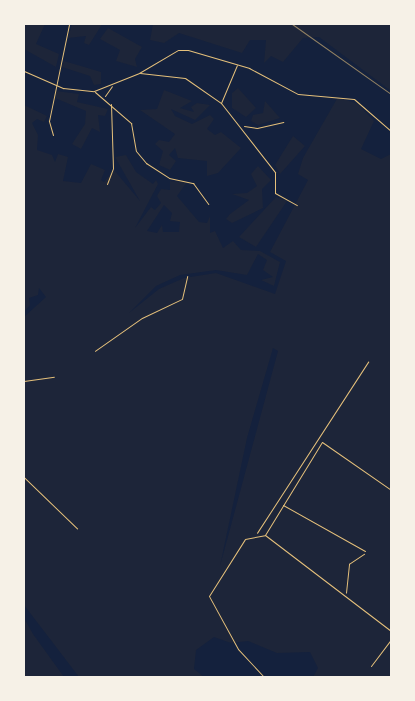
<!DOCTYPE html>
<html>
<head>
<meta charset="utf-8">
<style>
	body { margin:0 }
	#map { position:relative; width:415px; height:701px; overflow:hidden; background:#14213d; font-family:"IBM Plex Sans",sans-serif }
	div>[style] { position:absolute }
	.green>* { inset:0; background:#1d2539 }
	.path>* { height:0.5px; margin:-0.25px; padding:0 0.25px; transform-origin:0.25px; border-radius:0.25px; background:#e5c07b }
	.minor>* { height:1px; margin:-0.5px; padding:0 0.5px; transform-origin:0.5px; border-radius:0.5px; background:#e5c07b }
	.tertiary>* { height:1px; margin:-0.5px; padding:0 0.5px; transform-origin:0.5px; border-radius:0.5px; background:#e5c07b }
	.rail>* { height:1px; margin:-0.5px; padding:0 0.5px; transform-origin:0.5px; border-radius:0.5px; background:#918062 }
	span { translate:-50% -50%; white-space:nowrap; text-align:center; line-height:1.15; -webkit-text-stroke:5px #f6f1e7; paint-order:stroke }
	.frame { position:absolute; inset:0; border:25px solid #f6f1e7; pointer-events:none }
</style>
</head>
<body>
<div id="map">
	<div class="green">
		<i style="clip-path:polygon(24px 24px,45px 24px,36px 44px,59px 54px,56px 67px,24px 49px)"></i>
		<i style="clip-path:polygon(72px 24px,101px 24px,101px 26px,89px 45px,84px 43px,86px 36px,68px 38px)"></i>
		<i style="clip-path:polygon(153px 24px,391px 24px,391px 91px,319px 37px,303px 38px,283px 62px,271px 56px,264px 63px,266px 40px,250px 40px,242px 53px,179px 33px,164px 43px,150px 40px)"></i>
		<i style="clip-path:polygon(108px 28px,142px 47px,135px 59px,137px 67px,116px 61px,120px 50px,100px 39px)"></i>
		<i style="clip-path:polygon(64px 61px,101px 72px,101px 84px,94px 85px,90px 76px,62px 67px)"></i>
		<i style="clip-path:polygon(238px 88px,256px 108px,246px 117px,232px 108px,232px 93px)"></i>
		<i style="clip-path:polygon(164px 90px,192px 101px,180px 108px,194px 112px,191px 107px,197px 103px,210px 105px,195px 120px,171px 109px,175px 116px,192px 124px,210px 115px,214px 119px,207px 129px,215px 135px,221px 132px,241px 148px,218px 173px,207px 176px,207px 161px,178px 158px,175px 148px,169px 155px,176px 161px,170px 170px,159px 165px,163px 151px,155px 144px,159px 140px,169px 142px,175px 134px,140px 110px,157px 109px)"></i>
		<i style="clip-path:polygon(56px 91px,79px 94px,77px 102px,108px 109px,105px 116px,98px 115px,100px 132px,92px 128px,81px 149px,72px 144px,85px 124px,86px 111px,55px 98px)"></i>
		<i style="clip-path:polygon(evenodd,338px 97px,358px 104px,374px 121px,361px 149px,381px 159px,391px 154px,391px 677px,313px 677px,318px 668px,310px 652px,277px 653px,248px 641px,231px 643px,214px 637px,196px 650px,194px 669px,204px 677px,79px 677px,24px 605px,24px 317px,46px 297px,39px 288px,38px 295px,29px 298px,30px 305px,24px 312px,24px 105px,47px 116px,44px 122px,37px 119px,32px 123px,38px 135px,37px 150px,52px 155px,55px 162px,58px 154px,68px 157px,63px 181px,81px 183px,91px 164px,105px 170px,101px 180px,104px 182px,114px 170px,140px 201px,115px 157px,126px 155px,136px 172px,153px 184px,156px 180px,158px 184px,135px 228px,151px 207px,155px 210px,161px 203px,157px 196px,161px 189px,170px 190px,170px 181px,187px 182px,177px 196px,199px 222px,207px 223px,210px 216px,210px 233px,215px 231px,223px 248px,233px 241px,241px 250px,260px 251px,280px 262px,274px 286px,261px 280px,273px 277px,263px 270px,267px 260px,258px 254px,247px 275px,216px 270px,180px 275px,156px 286px,129px 313px,159px 289px,184px 278px,216px 273px,275px 294px,286px 261px,270px 252px,308px 180px,298px 174px,303px 158px,338px 97px,164px 205px,172px 213px,170px 221px,180px 222px,179px 232px,163px 232px,162px 225px,157px 233px,147px 231px,164px 205px,338px 97px,273px 348px,278px 351px,220px 566px,247px 438px,273px 348px)"></i>
		<i style="clip-path:polygon(265px 101px,280px 118px,258px 125px,251px 121px,253px 115px,263px 113px)"></i>
		<i style="clip-path:polygon(293px 136px,305px 146px,280px 174px,275px 165px)"></i>
		<i style="clip-path:polygon(258px 166px,271px 180px,262px 189px,263px 208px,232px 223px,226px 219px,230px 214px,249px 200px,232px 194px,247px 193px,257px 186px,251px 174px)"></i>
		<i style="clip-path:polygon(276px 197px,287px 201px,256px 247px,239px 237px)"></i>
		<i style="clip-path:polygon(24px 618px,33px 634px,64px 677px,24px 677px)"></i>
	</div>
	<div class="path">
		<i style="left:95px;top:351px;width:57px;rotate:-35.1deg"></i>
		<i style="left:142px;top:318px;width:44px;rotate:-25.4deg"></i>
		<i style="left:182px;top:299px;width:23px;rotate:-77deg"></i>
		<i style="left:24px;top:381px;width:30px;rotate:-8deg"></i>
		<i style="left:24px;top:477px;width:74px;rotate:43.9deg"></i>
		<i style="left:257px;top:533px;width:204px;rotate:-57deg"></i>
		<i style="left:346px;top:593px;width:29px;rotate:-84deg"></i>
		<i style="left:349px;top:564px;width:18px;rotate:-34deg"></i>
	</div>
	<div class="minor">
		<i style="left:140px;top:73px;width:45px;rotate:6.3deg"></i>
		<i style="left:185px;top:78px;width:44px;rotate:34.8deg"></i>
		<i style="left:221px;top:103px;width:88px;rotate:52deg"></i>
		<i style="left:275px;top:172px;width:21px;rotate:90deg"></i>
		<i style="left:275px;top:193px;width:25px;rotate:29deg"></i>
		<i style="left:95px;top:92px;width:48px;rotate:40.7deg"></i>
		<i style="left:131px;top:123px;width:28px;rotate:80deg"></i>
		<i style="left:136px;top:151px;width:16px;rotate:50deg"></i>
		<i style="left:146px;top:163px;width:27px;rotate:33deg"></i>
		<i style="left:169px;top:178px;width:25px;rotate:12deg"></i>
		<i style="left:193px;top:183px;width:26px;rotate:54deg"></i>
		<i style="left:105px;top:96px;width:12px;rotate:-55deg"></i>
		<i style="left:221px;top:103px;width:41px;rotate:-67.2deg"></i>
		<i style="left:244px;top:126px;width:13px;rotate:9deg"></i>
		<i style="left:257px;top:128px;width:27px;rotate:-13deg"></i>
		<i style="left:53px;top:135px;width:15px;rotate:-106deg"></i>
		<i style="left:49px;top:121px;width:99px;rotate:-78.3deg"></i>
		<i style="left:107px;top:184px;width:17px;rotate:-69deg"></i>
		<i style="left:113px;top:168px;width:64px;rotate:-91.8deg"></i>
		<i style="left:283px;top:505px;width:94px;rotate:29.3deg"></i>
		<i style="left:265px;top:535px;width:158px;rotate:37.3deg"></i>
		<i style="left:371px;top:666px;width:34px;rotate:-53deg"></i>
		<i style="left:264px;top:677px;width:38px;rotate:-133deg"></i>
		<i style="left:238px;top:649px;width:60px;rotate:-118.7deg"></i>
		<i style="left:209px;top:596px;width:67px;rotate:-57.7deg"></i>
		<i style="left:245px;top:539px;width:20px;rotate:-11deg"></i>
		<i style="left:265px;top:535px;width:109px;rotate:-58.5deg"></i>
		<i style="left:322px;top:442px;width:84px;rotate:34.8deg"></i>
	</div>
	<div class="tertiary">
		<i style="left:24px;top:71px;width:43px;rotate:23.6deg"></i>
		<i style="left:63px;top:88px;width:31px;rotate:6deg"></i>
		<i style="left:94px;top:91px;width:48px;rotate:-21.8deg"></i>
		<i style="left:139px;top:73px;width:45px;rotate:-30.5deg"></i>
		<i style="left:178px;top:50px;width:10px"></i>
		<i style="left:188px;top:50px;width:64px;rotate:16.4deg"></i>
		<i style="left:249px;top:68px;width:55px;rotate:28deg"></i>
		<i style="left:298px;top:94px;width:56px;rotate:5.1deg"></i>
		<i style="left:354px;top:99px;width:49px;rotate:40.9deg"></i>
	</div>
	<div class="rail">
		<i style="left:292px;top:24px;width:121px;rotate:35.3deg"></i>
	</div>
	<div class="frame"></div>
</div>
</body>
</html>
